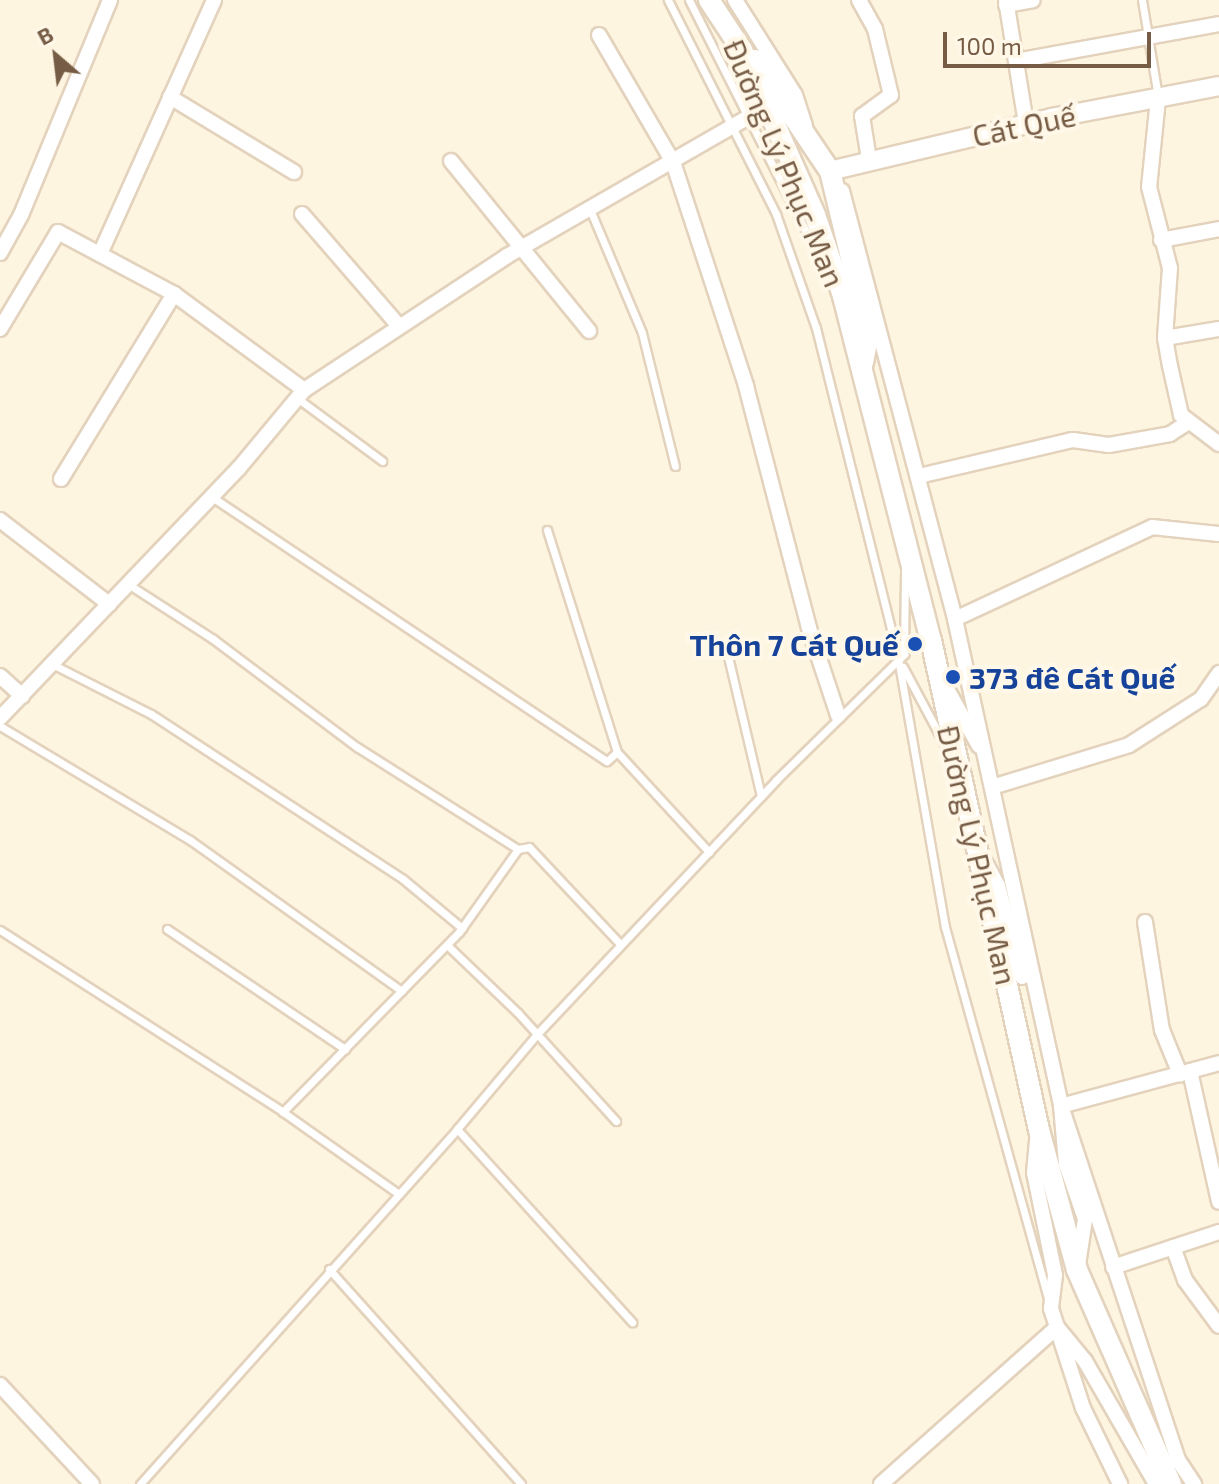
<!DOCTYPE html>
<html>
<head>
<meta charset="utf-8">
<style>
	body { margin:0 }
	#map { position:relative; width:1219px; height:1484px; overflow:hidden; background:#fef5e0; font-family:"Exo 2",sans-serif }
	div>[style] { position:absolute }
	.roads { filter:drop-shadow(2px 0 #e3d2bc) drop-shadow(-2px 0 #e3d2bc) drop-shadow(0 2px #e3d2bc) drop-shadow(0 -2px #e3d2bc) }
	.service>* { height:7px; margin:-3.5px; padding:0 3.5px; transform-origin:3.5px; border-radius:3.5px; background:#fff }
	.minor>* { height:14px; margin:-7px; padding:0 7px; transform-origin:7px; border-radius:7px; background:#fff }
	.tertiary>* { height:18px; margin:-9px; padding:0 9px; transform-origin:9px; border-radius:9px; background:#fff }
	.secondary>* { height:20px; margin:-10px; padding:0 10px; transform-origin:10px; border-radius:10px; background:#fff }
	.dots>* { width:22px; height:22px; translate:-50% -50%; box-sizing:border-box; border:4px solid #fff8e9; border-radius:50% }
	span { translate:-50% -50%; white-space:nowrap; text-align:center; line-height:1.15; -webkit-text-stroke:8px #fff8e9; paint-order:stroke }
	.street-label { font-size:30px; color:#775c45 }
	.transit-label { font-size:30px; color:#164399; font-weight:700 }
	.right { translate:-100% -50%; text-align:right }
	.left { translate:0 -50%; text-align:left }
	.north { position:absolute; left:16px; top:16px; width:80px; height:80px; -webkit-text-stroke:6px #fff8e9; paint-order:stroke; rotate:332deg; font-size:22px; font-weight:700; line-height:32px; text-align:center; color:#775c45 }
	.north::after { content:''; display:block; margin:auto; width:28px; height:36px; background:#775c45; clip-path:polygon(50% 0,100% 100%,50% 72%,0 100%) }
	.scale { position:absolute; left:943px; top:32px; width:208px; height:36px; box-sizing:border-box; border:4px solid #775c45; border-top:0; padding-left:10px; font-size:24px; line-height:28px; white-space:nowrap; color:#775c45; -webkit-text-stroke:6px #fff8e9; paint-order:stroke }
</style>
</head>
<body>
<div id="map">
	<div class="roads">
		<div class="service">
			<i style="left:668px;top:0;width:240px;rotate:63.2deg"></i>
			<i style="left:776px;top:214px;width:121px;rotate:70.7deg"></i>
			<i style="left:816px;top:328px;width:340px;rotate:76deg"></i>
			<i style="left:898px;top:658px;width:273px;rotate:80.1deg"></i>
			<i style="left:945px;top:927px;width:385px;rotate:74.5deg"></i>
			<i style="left:689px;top:0;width:304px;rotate:63.2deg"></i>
			<i style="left:1142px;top:0;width:98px;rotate:80.6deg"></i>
			<i style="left:591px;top:212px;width:131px;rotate:67.1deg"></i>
			<i style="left:642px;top:333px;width:137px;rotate:76.1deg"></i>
			<i style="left:297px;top:398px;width:106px;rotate:36.5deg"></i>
			<i style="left:212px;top:497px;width:475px;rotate:33.8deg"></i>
			<i style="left:607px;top:761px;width:13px;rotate:-42deg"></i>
			<i style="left:617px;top:752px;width:136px;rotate:47.4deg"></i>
			<i style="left:547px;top:530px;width:233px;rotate:72.5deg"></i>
			<i style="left:128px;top:584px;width:101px;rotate:32.9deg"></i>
			<i style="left:213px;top:639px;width:180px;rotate:36.9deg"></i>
			<i style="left:357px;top:747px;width:191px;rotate:32.4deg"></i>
			<i style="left:518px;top:849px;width:102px;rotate:125.4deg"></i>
			<i style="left:459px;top:932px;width:252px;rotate:134.4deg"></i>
			<i style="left:283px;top:1112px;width:142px;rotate:35.3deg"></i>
			<i style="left:726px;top:648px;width:152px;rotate:76.7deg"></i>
			<i style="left:52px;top:664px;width:111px;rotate:26.8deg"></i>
			<i style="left:151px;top:714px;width:301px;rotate:33.2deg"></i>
			<i style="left:403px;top:879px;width:77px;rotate:39.7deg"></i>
			<i style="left:903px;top:667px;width:95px;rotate:61.8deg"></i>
			<i style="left:0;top:726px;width:222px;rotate:31deg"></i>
			<i style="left:190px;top:840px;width:260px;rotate:35.5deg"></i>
			<i style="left:518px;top:849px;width:11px;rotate:-10deg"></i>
			<i style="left:529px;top:847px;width:134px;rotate:46.8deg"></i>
			<i style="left:167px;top:929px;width:215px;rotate:34deg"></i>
			<i style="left:0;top:930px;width:336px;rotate:32.7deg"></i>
			<i style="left:447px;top:945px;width:98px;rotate:43.8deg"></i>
			<i style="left:518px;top:1013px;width:146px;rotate:47.8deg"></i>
			<i style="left:457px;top:1129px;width:124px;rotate:-49.9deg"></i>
			<i style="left:537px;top:1034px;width:349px;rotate:-46.7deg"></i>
			<i style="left:776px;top:780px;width:180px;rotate:-44.5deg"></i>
			<i style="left:904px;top:654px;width:85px;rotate:-89.3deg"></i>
			<i style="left:329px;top:1269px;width:288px;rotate:48.2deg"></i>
			<i style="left:140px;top:1484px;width:476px;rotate:-48.2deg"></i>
			<i style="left:457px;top:1129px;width:261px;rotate:47.8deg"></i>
		</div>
		<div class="minor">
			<i style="left:735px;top:0;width:112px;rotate:57.7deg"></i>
			<i style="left:795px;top:95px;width:32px;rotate:72deg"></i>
			<i style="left:859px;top:0;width:33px;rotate:61deg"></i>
			<i style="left:875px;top:29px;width:68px;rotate:76.4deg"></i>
			<i style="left:891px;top:95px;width:36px;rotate:144deg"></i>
			<i style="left:862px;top:116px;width:44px;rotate:80.8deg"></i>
			<i style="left:1006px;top:0;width:126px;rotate:80.8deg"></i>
			<i style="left:1006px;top:5px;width:27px;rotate:-10deg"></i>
			<i style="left:599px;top:35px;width:147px;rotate:59.8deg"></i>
			<i style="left:673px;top:162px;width:236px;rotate:71.9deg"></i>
			<i style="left:746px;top:386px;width:250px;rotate:75.4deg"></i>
			<i style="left:809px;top:628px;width:92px;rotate:71.6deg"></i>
			<i style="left:1016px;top:61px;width:206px;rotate:-10.3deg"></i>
			<i style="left:170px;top:97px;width:145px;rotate:31.2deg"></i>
			<i style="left:1158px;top:99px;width:88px;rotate:95.8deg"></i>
			<i style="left:1149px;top:187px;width:84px;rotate:75.5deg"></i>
			<i style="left:1170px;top:268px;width:70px;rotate:94.1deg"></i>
			<i style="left:1165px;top:338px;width:28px;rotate:80deg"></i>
			<i style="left:1170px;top:366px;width:50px;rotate:77.3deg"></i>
			<i style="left:1181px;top:415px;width:48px;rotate:37.3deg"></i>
			<i style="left:451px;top:161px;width:219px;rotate:50.9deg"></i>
			<i style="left:842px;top:191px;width:443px;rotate:75.2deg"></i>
			<i style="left:955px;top:619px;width:498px;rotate:77.7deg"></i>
			<i style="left:1061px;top:1106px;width:373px;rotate:71.7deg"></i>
			<i style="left:1178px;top:1460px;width:29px;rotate:56deg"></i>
			<i style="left:302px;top:214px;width:147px;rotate:49.1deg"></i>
			<i style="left:1161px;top:240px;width:59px;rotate:-10.7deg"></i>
			<i style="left:0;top:253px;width:43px;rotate:-61.1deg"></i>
			<i style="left:21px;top:215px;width:233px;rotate:-67.5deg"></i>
			<i style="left:100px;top:254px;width:278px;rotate:-65.8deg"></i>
			<i style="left:0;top:329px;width:113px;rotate:-59.1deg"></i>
			<i style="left:58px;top:232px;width:132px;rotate:28.1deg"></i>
			<i style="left:174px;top:294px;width:162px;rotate:36.4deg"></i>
			<i style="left:1165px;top:338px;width:55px;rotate:-9.5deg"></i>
			<i style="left:919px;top:476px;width:158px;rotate:-13.2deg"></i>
			<i style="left:1073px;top:440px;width:36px;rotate:8deg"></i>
			<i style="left:1109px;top:445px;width:62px;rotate:-10.2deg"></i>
			<i style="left:1170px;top:434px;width:20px;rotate:-33deg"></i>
			<i style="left:61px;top:479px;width:217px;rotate:-58.6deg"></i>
			<i style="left:0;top:520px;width:138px;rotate:37.6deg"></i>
			<i style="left:955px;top:619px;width:217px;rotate:-25deg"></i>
			<i style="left:1152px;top:527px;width:67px;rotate:6deg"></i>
			<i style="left:0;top:676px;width:30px;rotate:42deg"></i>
			<i style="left:948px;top:691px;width:63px;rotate:60.6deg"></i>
			<i style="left:0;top:718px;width:346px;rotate:-46.3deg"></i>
			<i style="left:239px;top:468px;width:102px;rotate:-50.2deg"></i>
			<i style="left:304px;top:390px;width:243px;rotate:-33.4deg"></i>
			<i style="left:507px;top:256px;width:275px;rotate:-29.9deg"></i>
			<i style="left:992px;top:787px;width:143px;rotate:-17deg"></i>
			<i style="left:1129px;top:745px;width:85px;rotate:-32.6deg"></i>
			<i style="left:1201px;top:699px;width:32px;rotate:-55deg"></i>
			<i style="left:986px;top:864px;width:25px;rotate:61deg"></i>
			<i style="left:998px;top:886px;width:94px;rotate:75.2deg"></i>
			<i style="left:1145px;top:922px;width:109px;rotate:81.1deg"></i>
			<i style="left:1162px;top:1030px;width:48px;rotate:67.8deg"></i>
			<i style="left:1190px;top:1071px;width:134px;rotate:77.5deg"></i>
			<i style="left:1173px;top:1247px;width:35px;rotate:70deg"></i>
			<i style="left:1185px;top:1280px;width:57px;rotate:53.5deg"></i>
			<i style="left:1078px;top:1265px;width:47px;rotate:-81.3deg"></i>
			<i style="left:1085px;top:1219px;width:58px;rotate:-109.1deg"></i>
			<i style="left:1066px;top:1164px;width:58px;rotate:-94.9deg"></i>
			<i style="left:1061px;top:1106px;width:164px;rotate:-15.2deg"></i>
			<i style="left:1113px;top:1267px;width:112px;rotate:-18.3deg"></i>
			<i style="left:1057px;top:1327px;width:44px;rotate:50.5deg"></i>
			<i style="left:1085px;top:1361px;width:142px;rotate:60deg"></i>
			<i style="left:1060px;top:1337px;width:75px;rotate:72.1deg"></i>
			<i style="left:1083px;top:1408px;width:85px;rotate:64deg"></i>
			<i style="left:0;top:1385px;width:135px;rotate:47.1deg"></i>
			<i style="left:881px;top:1484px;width:236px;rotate:-41.7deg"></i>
			<i style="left:1057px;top:1327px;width:20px;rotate:-108deg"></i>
			<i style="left:1051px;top:1308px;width:33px;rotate:-83deg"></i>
			<i style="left:1055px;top:1275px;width:104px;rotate:-101.6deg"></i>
			<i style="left:1034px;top:1173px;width:43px;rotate:-84.7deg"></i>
		</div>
		<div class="tertiary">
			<i style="left:830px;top:171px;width:228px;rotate:-13.4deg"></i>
			<i style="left:1052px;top:118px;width:170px;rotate:-10.8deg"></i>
		</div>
		<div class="secondary">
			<i style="left:709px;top:0;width:60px;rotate:56.6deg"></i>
			<i style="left:742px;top:50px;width:180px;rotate:66.1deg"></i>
			<i style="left:815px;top:215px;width:86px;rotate:70.9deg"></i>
			<i style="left:843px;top:296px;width:355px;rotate:75.7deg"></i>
			<i style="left:931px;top:640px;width:502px;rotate:77.57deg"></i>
			<i style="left:1039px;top:1130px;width:145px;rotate:74.8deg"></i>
			<i style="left:1077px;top:1270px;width:234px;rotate:66.3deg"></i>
			<i style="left:755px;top:60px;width:134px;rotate:56deg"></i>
			<i style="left:830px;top:171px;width:166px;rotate:76.4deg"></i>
			<i style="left:869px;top:332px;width:31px;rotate:101deg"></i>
		</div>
	</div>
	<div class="dots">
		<i style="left:915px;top:644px;background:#1a4fb4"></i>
		<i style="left:953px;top:677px;background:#1a4fb4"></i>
	</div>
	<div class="street-label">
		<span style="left:1024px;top:125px;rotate:-12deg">Cát Quế</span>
		<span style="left:785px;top:163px;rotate:67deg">Đường Lý Phục Man</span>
		<span style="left:978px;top:855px;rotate:77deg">Đường Lý Phục Man</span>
	</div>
	<div class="transit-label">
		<span class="right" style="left:899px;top:644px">Thôn 7 Cát Quế</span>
		<span class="left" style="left:969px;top:677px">373 đê Cát Quế</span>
	</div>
	<div class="north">B</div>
	<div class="scale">100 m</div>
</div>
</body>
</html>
